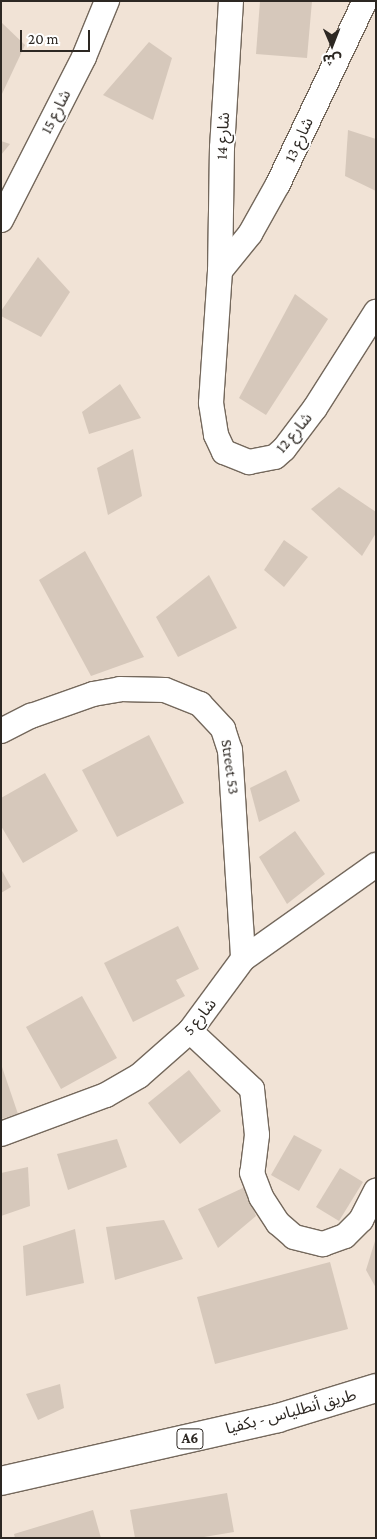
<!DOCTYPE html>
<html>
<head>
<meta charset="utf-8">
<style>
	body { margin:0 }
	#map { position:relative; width:377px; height:1539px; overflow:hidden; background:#f1e3d6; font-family:"Crimson Pro","Noto Sans Arabic",serif }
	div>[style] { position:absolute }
	.building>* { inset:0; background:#d6c8bb }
	.roads { filter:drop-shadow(1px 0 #74685c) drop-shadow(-1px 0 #74685c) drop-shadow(0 1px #74685c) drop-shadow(0 -1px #74685c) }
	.minor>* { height:24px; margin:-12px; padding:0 12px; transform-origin:12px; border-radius:12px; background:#fff }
	.trunk>* { height:28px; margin:-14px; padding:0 14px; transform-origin:14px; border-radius:14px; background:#fff }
	span { translate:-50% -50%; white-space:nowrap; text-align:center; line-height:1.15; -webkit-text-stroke:4px #fff; paint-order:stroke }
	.shield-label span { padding:1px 4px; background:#fff; border:1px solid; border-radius:4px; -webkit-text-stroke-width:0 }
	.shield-label { font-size:15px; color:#2d2823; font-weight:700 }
	.street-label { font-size:16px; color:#2d2823 }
	.frame { position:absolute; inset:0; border:2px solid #2d2823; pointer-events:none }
	.north { position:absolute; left:307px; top:20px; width:50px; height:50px; -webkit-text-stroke:4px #fff; paint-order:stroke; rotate:179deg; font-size:14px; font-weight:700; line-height:20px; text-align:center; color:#2d2823 }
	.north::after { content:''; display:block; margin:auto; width:18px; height:22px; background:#2d2823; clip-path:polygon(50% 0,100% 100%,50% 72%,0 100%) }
	.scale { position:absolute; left:20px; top:30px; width:70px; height:22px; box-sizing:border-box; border:2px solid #2d2823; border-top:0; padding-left:6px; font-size:15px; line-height:18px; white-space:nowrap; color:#2d2823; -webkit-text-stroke:4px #fff; paint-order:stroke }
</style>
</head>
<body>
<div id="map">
	<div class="building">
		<i style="clip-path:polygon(260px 1px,312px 1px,307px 58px,256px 54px)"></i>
		<i style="clip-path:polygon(1px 22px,25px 45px,1px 96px)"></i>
		<i style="clip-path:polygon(149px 42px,172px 58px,153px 120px,103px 95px)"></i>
		<i style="clip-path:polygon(348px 130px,376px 139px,376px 191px,345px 176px)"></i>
		<i style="clip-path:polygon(1px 141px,10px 144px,1px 155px)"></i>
		<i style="clip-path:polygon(38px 257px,70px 292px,41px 337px,1px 316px,1px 311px)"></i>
		<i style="clip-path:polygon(295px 294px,328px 319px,266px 415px,239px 398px)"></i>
		<i style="clip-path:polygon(120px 384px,141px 418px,89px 434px,82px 412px)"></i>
		<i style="clip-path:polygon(133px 449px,142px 496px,108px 515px,97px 468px)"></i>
		<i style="clip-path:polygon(339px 487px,376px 512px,376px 533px,362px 556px,311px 509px)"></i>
		<i style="clip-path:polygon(284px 540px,308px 557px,284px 587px,264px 570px)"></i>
		<i style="clip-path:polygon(85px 551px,144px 657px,91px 676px,39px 580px)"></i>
		<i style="clip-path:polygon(209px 575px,237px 628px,178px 657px,156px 617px)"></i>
		<i style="clip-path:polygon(149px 735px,184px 803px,117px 837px,82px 770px)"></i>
		<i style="clip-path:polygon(286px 770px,300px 801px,259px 822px,250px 788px)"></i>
		<i style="clip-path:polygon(45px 773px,78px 831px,23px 863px,1px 826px,1px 798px)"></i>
		<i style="clip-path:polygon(295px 831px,325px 874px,287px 904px,259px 857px)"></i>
		<i style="clip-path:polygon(1px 869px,11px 887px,1px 893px)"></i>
		<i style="clip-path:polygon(178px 926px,199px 969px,176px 980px,185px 996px,133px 1022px,104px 963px)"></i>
		<i style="clip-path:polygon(82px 996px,117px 1058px,61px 1089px,26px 1027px)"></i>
		<i style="clip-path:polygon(1px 1064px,18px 1114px,1px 1119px)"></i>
		<i style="clip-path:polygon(189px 1070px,221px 1111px,180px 1144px,148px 1103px)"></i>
		<i style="clip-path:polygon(294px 1135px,322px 1150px,299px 1191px,271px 1175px)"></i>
		<i style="clip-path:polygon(117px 1139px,127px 1167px,68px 1190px,57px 1154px)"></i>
		<i style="clip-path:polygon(28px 1167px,30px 1206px,1px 1216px,1px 1173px)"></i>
		<i style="clip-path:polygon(340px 1168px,363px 1182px,339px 1221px,316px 1207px)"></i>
		<i style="clip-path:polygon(245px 1187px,256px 1216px,218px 1248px,198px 1209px)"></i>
		<i style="clip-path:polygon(164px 1220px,183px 1259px,115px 1280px,106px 1227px)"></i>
		<i style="clip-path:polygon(75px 1229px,84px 1283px,26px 1296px,23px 1246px)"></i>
		<i style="clip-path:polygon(375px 1241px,376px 1241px,376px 1288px,366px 1270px)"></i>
		<i style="clip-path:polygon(330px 1262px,348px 1329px,215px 1364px,197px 1297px)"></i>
		<i style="clip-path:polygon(60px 1384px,64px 1408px,38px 1420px,26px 1394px)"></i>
		<i style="clip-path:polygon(227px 1493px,234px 1532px,198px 1538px,135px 1538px,130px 1510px)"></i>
		<i style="clip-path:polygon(93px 1510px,101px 1538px,15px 1538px,14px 1534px)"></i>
	</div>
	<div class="roads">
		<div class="minor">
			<i style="left:231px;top:1px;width:146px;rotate:93.5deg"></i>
			<i style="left:222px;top:147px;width:124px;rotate:90.9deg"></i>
			<i style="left:220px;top:271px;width:132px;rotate:93.9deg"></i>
			<i style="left:211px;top:403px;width:32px;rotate:81deg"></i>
			<i style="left:216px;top:435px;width:19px;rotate:65deg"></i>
			<i style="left:224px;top:452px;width:27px;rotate:22deg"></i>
			<i style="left:249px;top:462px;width:26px;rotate:-11deg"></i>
			<i style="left:275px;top:457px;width:12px;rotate:-42deg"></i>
			<i style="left:284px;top:449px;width:51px;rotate:-52.9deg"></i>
			<i style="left:315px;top:408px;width:114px;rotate:-57.6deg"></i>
			<i style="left:1px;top:220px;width:183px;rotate:-63deg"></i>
			<i style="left:84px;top:57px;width:61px;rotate:-67.7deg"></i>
			<i style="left:220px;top:271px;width:48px;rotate:-51deg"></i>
			<i style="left:250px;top:234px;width:57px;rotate:-60.8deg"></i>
			<i style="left:278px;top:184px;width:203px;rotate:-64.6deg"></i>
			<i style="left:1px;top:731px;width:34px;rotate:-27deg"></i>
			<i style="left:31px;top:716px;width:66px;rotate:-19.5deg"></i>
			<i style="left:93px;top:694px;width:27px;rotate:-10deg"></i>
			<i style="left:120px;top:689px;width:45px;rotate:1.3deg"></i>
			<i style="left:165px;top:690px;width:38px;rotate:22deg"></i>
			<i style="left:200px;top:704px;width:34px;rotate:47deg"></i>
			<i style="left:223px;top:729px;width:22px;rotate:72deg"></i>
			<i style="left:230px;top:750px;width:209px;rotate:86.4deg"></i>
			<i style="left:190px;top:1031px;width:85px;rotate:43.1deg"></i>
			<i style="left:252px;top:1089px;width:46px;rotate:83.8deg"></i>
			<i style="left:257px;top:1135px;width:38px;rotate:97deg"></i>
			<i style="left:252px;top:1173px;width:26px;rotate:69deg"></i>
			<i style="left:261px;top:1197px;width:31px;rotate:57deg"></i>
			<i style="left:278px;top:1223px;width:21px;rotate:41deg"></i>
			<i style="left:294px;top:1237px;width:30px;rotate:14deg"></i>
			<i style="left:323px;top:1244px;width:23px;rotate:-20deg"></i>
			<i style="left:345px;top:1236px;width:23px;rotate:-45deg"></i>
			<i style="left:361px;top:1220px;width:33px;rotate:-63deg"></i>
			<i style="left:1px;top:1134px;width:112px;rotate:-20.4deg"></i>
			<i style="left:106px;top:1095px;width:38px;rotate:-30deg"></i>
			<i style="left:139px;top:1076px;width:68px;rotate:-41.4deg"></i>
			<i style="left:190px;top:1031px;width:89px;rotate:-53.6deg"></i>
			<i style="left:243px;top:959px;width:163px;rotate:-35.3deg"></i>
		</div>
		<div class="trunk">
			<i style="left:1px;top:1481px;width:284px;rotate:-12.8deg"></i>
			<i style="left:278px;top:1418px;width:102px;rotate:-17deg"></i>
		</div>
	</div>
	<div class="shield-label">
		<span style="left:190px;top:1439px">A6</span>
	</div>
	<div class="street-label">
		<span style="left:56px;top:112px;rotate:-63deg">شارع 15</span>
		<span style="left:223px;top:136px;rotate:-87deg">شارع 14</span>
		<span style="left:299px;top:140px;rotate:-65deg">شارع 13</span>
		<span style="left:294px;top:433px;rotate:-50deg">شارع 12</span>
		<span style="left:230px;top:767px;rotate:82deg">Street 53</span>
		<span style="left:200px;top:1017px;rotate:-51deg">شارع 5</span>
		<span style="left:291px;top:1412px;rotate:-15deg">طريق أنطلياس - بكفيا</span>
	</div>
	<div class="frame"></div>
	<div class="north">ش</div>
	<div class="scale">20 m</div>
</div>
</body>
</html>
